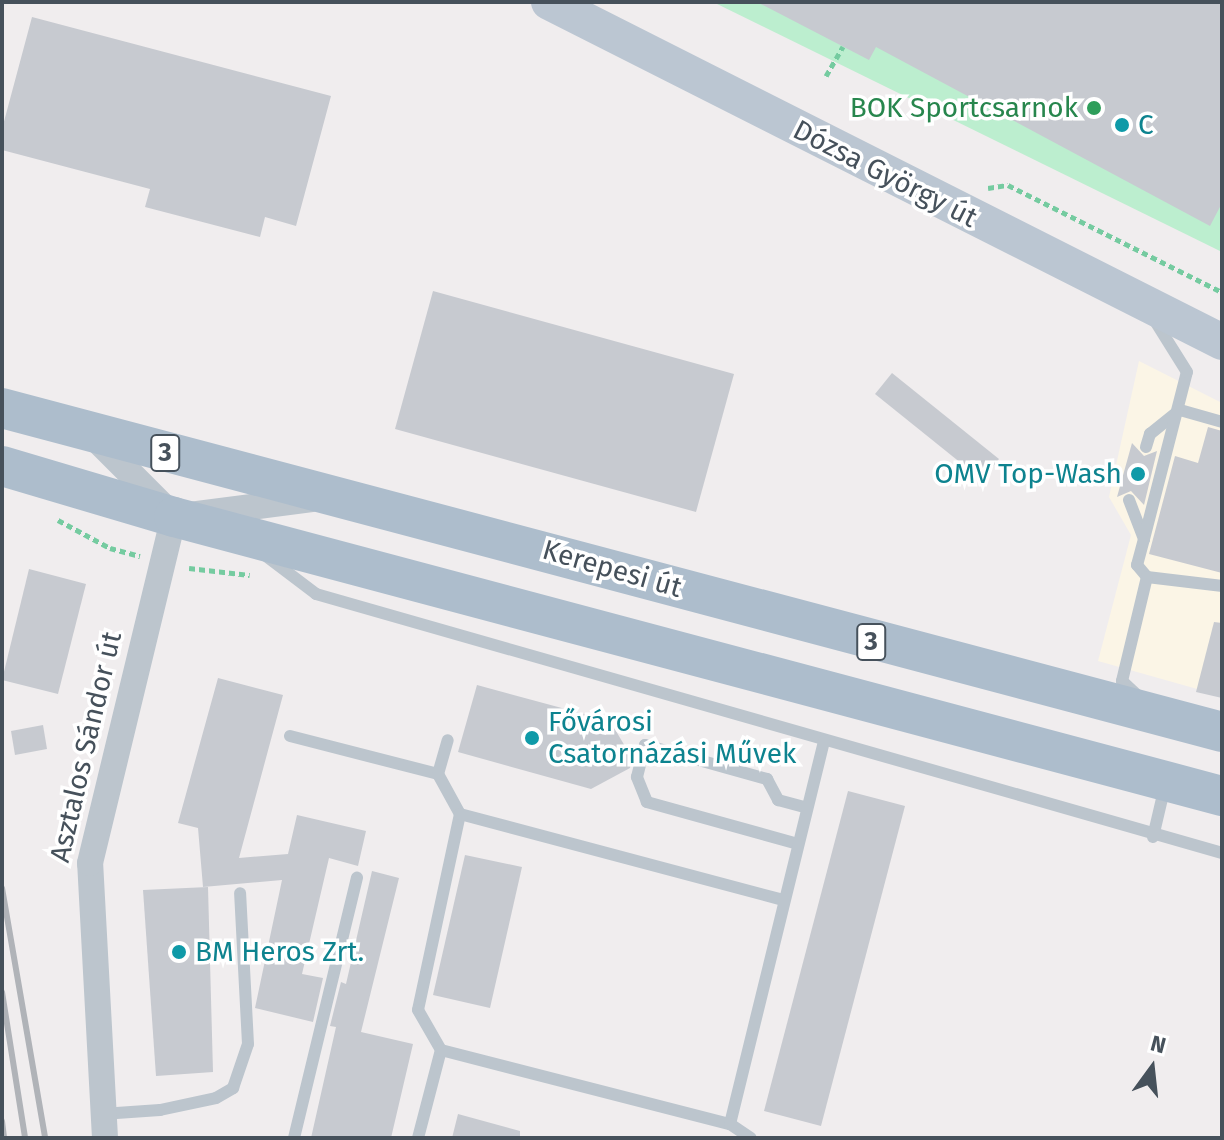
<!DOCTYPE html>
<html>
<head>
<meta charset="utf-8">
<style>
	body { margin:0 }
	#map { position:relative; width:1224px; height:1140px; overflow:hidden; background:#f0edee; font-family:"Fira Sans",sans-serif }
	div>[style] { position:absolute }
	.commercial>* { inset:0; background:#fbf5e6 }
	.green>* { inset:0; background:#bceecf }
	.building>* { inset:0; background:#c7cad0 }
	.path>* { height:5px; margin-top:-2.5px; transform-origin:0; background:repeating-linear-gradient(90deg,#75cba0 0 6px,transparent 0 10px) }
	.lane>* { height:12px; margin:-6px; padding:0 6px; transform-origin:6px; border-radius:6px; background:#bcc5cd }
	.street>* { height:26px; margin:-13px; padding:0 13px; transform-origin:13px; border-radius:13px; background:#bcc5cd }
	.secondary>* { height:36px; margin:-18px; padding:0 18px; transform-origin:18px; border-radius:18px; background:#bbc6d2 }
	.primary>* { height:40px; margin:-20px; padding:0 20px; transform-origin:20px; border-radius:20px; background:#adbdcc }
	.rail>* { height:6px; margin:-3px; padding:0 3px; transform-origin:3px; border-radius:3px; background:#b0b3b8 }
	.dots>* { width:22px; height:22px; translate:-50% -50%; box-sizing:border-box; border:4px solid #fff; border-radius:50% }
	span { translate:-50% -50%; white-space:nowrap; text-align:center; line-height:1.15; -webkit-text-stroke:7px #fff; paint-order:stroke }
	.shield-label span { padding:2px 6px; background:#fff; border:2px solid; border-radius:6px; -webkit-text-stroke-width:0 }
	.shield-label { font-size:26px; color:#46515b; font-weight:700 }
	.leisure-label { font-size:28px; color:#27864d }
	.right { translate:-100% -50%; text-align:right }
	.culture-label { font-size:28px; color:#0d838f }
	.left { translate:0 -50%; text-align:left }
	.street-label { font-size:28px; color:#46515b }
	.frame { position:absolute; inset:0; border:4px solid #46515b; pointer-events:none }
	.north { position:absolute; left:1112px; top:1028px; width:80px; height:80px; -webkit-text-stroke:6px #fff; paint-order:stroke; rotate:15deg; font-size:22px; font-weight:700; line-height:32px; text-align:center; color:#46515b }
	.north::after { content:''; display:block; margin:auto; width:28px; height:36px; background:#46515b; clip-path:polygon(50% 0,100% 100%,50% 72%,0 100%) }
</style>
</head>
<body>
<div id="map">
	<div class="commercial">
		<i style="clip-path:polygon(1139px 361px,1222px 403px,1222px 696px,1098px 661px,1131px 535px,1109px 497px)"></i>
	</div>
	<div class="green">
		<i style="clip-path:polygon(713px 2px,1222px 2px,1222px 252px)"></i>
	</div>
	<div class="building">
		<i style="clip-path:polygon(757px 2px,1222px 2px,1222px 203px,1210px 226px,876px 47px,869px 60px)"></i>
		<i style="clip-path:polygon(32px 17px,331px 96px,296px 226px,265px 217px,260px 237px,145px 207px,150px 189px,2px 150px,2px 129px)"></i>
		<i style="clip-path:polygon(433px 291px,734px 374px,696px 512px,395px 429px)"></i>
		<i style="clip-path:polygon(892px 373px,999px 459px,982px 480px,875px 394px)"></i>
		<i style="clip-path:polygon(1208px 427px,1222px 431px,1222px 573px,1149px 554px,1175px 456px,1198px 463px)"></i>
		<i style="clip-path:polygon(1132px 443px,1144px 456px,1157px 451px,1144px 505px,1131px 491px,1117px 497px)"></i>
		<i style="clip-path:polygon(29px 569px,86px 584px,58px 694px,2px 680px)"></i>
		<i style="clip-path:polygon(1214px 622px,1222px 623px,1222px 698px,1196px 692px)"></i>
		<i style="clip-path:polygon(218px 678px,283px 695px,239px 858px,288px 854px,297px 815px,366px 831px,358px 866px,329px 858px,302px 974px,323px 978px,313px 1022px,255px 1008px,282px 880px,203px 887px,198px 828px,178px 823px)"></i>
		<i style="clip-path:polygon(477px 685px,610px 721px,632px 758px,630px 768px,591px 789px,458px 752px)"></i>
		<i style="clip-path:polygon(43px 725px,47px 749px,15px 755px,11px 731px)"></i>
		<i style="clip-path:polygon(848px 791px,905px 806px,821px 1126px,764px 1111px)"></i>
		<i style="clip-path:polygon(465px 855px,522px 867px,490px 1008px,433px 995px)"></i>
		<i style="clip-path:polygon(372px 871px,399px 878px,361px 1032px,413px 1044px,391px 1138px,311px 1138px,336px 1027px,330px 1026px,341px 982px,346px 984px)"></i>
		<i style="clip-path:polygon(208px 887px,213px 1072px,156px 1076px,143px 890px)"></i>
		<i style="clip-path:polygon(458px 1114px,520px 1131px,520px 1138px,452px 1138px)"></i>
	</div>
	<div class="path">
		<i style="left:826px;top:76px;width:34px;rotate:-60deg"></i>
		<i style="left:988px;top:188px;width:20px;rotate:-9deg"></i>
		<i style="left:1008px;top:185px;width:239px;rotate:26.6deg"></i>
		<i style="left:58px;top:520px;width:59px;rotate:28.3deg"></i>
		<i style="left:110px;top:548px;width:31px;rotate:15deg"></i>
		<i style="left:189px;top:568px;width:61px;rotate:6.5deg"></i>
	</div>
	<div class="lane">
		<i style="left:1146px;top:447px;width:14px;rotate:-73deg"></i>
		<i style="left:1150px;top:434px;width:38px;rotate:-39deg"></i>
		<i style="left:1180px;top:410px;width:44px;rotate:15.9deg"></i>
		<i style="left:1129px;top:500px;width:42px;rotate:69deg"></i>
		<i style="left:1144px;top:539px;width:27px;rotate:105deg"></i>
		<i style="left:1137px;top:565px;width:16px;rotate:50deg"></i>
		<i style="left:1147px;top:577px;width:76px;rotate:6.8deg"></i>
		<i style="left:1144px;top:539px;width:172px;rotate:-75.6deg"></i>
		<i style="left:1187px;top:372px;width:60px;rotate:-122.1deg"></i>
		<i style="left:266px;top:556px;width:63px;rotate:37.2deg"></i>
		<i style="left:316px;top:594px;width:942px;rotate:15.95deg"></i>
		<i style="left:1138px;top:696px;width:22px;rotate:-137deg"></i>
		<i style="left:1122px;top:681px;width:107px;rotate:-76.5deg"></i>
		<i style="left:290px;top:736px;width:153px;rotate:14.4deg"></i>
		<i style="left:438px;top:774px;width:46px;rotate:61.2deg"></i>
		<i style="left:460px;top:814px;width:200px;rotate:102.1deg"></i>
		<i style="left:418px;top:1010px;width:46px;rotate:60.1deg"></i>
		<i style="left:438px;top:774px;width:35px;rotate:-74deg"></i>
		<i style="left:460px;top:814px;width:335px;rotate:14.9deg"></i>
		<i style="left:1153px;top:837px;width:52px;rotate:-76.8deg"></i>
		<i style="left:798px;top:844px;width:157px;rotate:-164.5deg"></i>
		<i style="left:647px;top:802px;width:27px;rotate:-112deg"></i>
		<i style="left:637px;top:777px;width:33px;rotate:-76deg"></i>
		<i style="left:645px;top:745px;width:127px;rotate:15.6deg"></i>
		<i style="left:767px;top:779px;width:24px;rotate:62deg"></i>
		<i style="left:778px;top:800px;width:30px;rotate:15deg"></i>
		<i style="left:102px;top:1114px;width:58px;rotate:-3.9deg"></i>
		<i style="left:160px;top:1110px;width:57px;rotate:-12.1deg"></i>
		<i style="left:216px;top:1098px;width:20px;rotate:-30deg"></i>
		<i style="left:233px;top:1088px;width:46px;rotate:-71.2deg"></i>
		<i style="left:248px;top:1044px;width:151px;rotate:-93deg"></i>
		<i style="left:730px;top:1124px;width:394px;rotate:-76.2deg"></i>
		<i style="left:294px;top:1138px;width:268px;rotate:-76.4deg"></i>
		<i style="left:418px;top:1138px;width:91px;rotate:-75.4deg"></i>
		<i style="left:441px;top:1050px;width:298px;rotate:14.4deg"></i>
		<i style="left:730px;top:1124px;width:25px;rotate:34deg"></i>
	</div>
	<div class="street">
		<i style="left:94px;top:437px;width:113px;rotate:45deg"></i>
		<i style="left:174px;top:517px;width:139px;rotate:-7.4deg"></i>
		<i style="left:105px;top:1138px;width:275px;rotate:-93.1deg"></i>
		<i style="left:90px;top:863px;width:356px;rotate:-76.4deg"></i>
	</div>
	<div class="secondary">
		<i style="left:549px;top:2px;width:754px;rotate:26.8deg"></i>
	</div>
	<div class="primary">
		<i style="left:2px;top:408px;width:1262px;rotate:14.87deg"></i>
		<i style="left:2px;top:466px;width:179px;rotate:16.5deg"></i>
		<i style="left:174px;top:517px;width:1085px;rotate:14.91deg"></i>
	</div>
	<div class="rail">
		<i style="left:2px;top:888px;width:254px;rotate:80.2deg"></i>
		<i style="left:2px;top:992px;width:148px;rotate:81deg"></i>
		<i style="left:2px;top:1121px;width:17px;rotate:83deg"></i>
	</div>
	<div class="dots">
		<i style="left:1094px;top:108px;background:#2e9e5b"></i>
		<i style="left:1122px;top:125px;background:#0f9aa8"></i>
		<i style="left:1138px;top:474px;background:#0f9aa8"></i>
		<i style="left:532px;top:738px;background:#0f9aa8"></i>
		<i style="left:179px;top:952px;background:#0f9aa8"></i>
	</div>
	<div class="shield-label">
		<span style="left:165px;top:453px">3</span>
		<span style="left:871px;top:642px">3</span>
	</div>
	<div class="leisure-label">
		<span class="right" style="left:1078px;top:108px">BOK Sportcsarnok</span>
	</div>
	<div class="culture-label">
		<span class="left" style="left:1138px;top:125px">C</span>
		<span class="right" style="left:1122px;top:474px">OMV Top-Wash</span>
		<span class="left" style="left:548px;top:738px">Fővárosi<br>Csatornázási Művek</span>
		<span class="left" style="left:195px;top:952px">BM Heros Zrt.</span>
	</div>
	<div class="street-label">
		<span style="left:885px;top:174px;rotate:27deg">Dózsa György út</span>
		<span style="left:612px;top:569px;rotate:16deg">Kerepesi út</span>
		<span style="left:86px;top:747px;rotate:-77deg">Asztalos Sándor út</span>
	</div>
	<div class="frame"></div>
	<div class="north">N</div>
</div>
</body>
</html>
